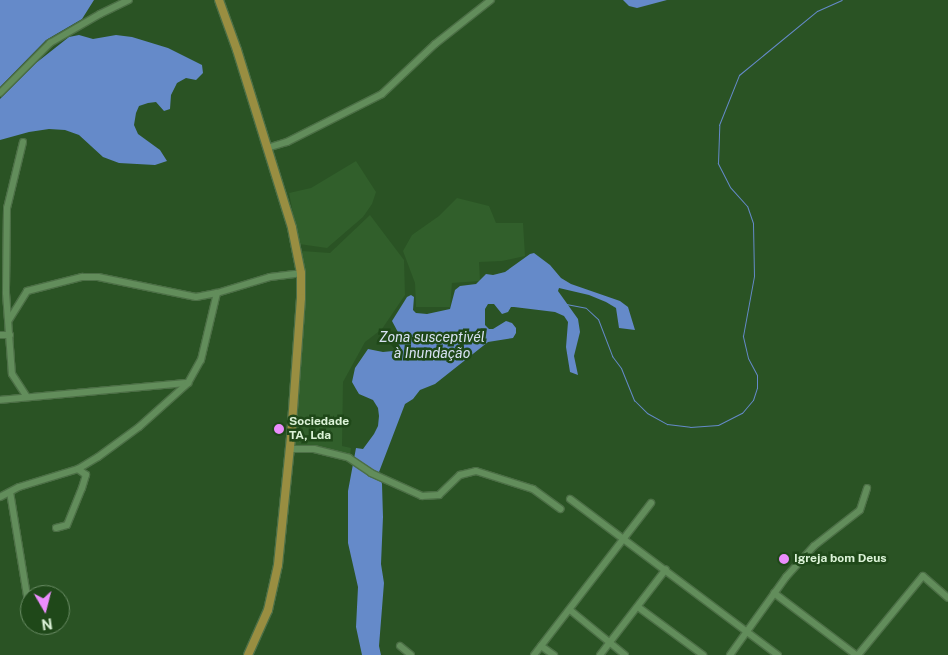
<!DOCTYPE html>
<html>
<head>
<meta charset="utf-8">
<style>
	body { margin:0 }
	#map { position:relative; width:948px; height:655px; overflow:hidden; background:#2a5324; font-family:"Public Sans",sans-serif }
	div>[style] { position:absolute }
	.built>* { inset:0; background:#315f2b }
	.water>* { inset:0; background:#658ac9 }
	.stream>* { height:1px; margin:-0.5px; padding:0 0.5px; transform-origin:0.5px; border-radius:0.5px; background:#658ac9 }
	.roads { filter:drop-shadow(1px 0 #4c6f46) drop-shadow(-1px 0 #4c6f46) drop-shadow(0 1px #4c6f46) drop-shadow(0 -1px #4c6f46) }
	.minor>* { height:6px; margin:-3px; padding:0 3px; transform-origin:3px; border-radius:3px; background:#628d5b }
	.major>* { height:8px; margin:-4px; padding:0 4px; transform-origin:4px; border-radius:4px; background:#998e41 }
	.dots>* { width:14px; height:14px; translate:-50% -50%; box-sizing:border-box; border:2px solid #1f4819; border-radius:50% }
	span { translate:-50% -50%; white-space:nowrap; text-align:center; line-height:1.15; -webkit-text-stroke:5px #1f4819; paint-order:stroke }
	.poi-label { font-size:12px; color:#dbf2d7; font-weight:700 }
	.left { translate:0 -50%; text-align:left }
	.water-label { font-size:14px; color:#d8e2f4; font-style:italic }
	.north { position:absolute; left:20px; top:585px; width:50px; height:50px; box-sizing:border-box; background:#1f4819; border:1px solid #6a8c65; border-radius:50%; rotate:172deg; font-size:14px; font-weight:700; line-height:20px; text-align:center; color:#dbf2d7 }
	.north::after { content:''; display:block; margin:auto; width:18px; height:22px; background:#eb8dfc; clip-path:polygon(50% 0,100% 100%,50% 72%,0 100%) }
</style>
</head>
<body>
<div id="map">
	<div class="built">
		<i style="clip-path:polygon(356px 161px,376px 192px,372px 204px,363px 217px,327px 248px,299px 244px,289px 193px,311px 188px)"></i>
		<i style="clip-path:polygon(457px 198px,489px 206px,496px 223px,523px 223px,525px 256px,502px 261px,479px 262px,480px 281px,452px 283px,450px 307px,416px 307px,415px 283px,403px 251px,412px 235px,439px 216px)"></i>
		<i style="clip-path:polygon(370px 215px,404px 260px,405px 295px,382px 329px,365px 342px,343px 382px,342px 446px,351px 448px,350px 456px,294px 447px,298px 364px,304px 329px,306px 296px,302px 251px,330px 253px)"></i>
	</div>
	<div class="water">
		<i style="clip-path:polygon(0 0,94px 0,82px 19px,46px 40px,0 87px)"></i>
		<i style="clip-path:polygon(623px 0,667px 0,637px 8px,629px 6px)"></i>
		<i style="clip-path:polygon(79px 35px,93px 39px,116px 35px,132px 37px,168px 48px,202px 65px,203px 73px,196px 80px,186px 78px,177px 83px,171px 95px,170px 109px,164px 111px,156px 102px,148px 103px,139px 106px,136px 113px,134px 125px,138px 134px,160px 150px,167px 161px,155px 165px,119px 163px,103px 157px,79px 135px,65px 130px,49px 129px,29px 132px,0 140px,0 99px,36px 63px,69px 37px)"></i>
		<i style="clip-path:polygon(534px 253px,550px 265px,561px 278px,571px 284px,620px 301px,628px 307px,635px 330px,619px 328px,616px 308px,606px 302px,589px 295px,559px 288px,558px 291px,578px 319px,580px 332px,574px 356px,578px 375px,570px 372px,566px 347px,568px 322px,564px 316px,555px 312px,514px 307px,511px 307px,508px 312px,502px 314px,494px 304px,488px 304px,485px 309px,485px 325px,489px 329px,493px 329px,506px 321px,512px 323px,516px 328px,516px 333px,513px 338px,488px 342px,435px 384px,420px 390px,413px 399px,405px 404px,379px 472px,382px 484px,383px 517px,381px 564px,384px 583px,379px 646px,381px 655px,362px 655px,356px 627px,358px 587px,348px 543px,348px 491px,356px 448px,363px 449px,374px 434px,378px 426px,379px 416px,378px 408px,373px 400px,359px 394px,356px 389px,352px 382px,355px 368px,368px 349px,383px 352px,393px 351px,398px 347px,400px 336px,392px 321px,407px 297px,411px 295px,414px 297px,413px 310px,416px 313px,427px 314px,450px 309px,455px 290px,460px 286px,476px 284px,486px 274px,493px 275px,505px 272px,530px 254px)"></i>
	</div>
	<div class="stream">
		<i style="left:566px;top:304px;width:20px;rotate:11deg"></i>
		<i style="left:586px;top:308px;width:16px;rotate:43deg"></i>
		<i style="left:598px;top:319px;width:40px;rotate:69deg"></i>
		<i style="left:612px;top:356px;width:15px;rotate:53deg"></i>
		<i style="left:621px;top:368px;width:35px;rotate:68deg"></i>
		<i style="left:634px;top:400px;width:18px;rotate:45deg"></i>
		<i style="left:647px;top:413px;width:23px;rotate:29deg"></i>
		<i style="left:667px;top:424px;width:23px;rotate:7deg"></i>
		<i style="left:690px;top:427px;width:28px;rotate:-4deg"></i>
		<i style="left:718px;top:425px;width:27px;rotate:-27deg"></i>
		<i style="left:742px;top:413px;width:17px;rotate:-50deg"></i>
		<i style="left:753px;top:400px;width:13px;rotate:-72deg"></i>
		<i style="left:757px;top:388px;width:13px;rotate:-90deg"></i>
		<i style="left:757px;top:375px;width:19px;rotate:-118deg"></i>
		<i style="left:748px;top:358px;width:23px;rotate:-103deg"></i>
		<i style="left:743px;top:336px;width:61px;rotate:-79.6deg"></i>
		<i style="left:754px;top:276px;width:53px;rotate:-91.1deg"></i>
		<i style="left:753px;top:223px;width:18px;rotate:-109deg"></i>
		<i style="left:747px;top:206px;width:25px;rotate:-132deg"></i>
		<i style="left:730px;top:187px;width:27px;rotate:-117deg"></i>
		<i style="left:718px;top:163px;width:38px;rotate:-88deg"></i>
		<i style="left:719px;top:125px;width:54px;rotate:-68.2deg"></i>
		<i style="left:739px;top:75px;width:101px;rotate:-39.4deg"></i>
		<i style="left:817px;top:11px;width:27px;rotate:-24deg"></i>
	</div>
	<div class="roads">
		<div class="minor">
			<i style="left:0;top:93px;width:71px;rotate:-45deg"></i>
			<i style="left:50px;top:43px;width:58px;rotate:-30.1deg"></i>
			<i style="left:100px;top:14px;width:32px;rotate:-26deg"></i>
			<i style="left:23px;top:142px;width:68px;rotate:103.6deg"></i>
			<i style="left:7px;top:208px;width:85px;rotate:90.7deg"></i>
			<i style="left:6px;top:293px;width:81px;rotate:85.8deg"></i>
			<i style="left:12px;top:374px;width:27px;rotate:57deg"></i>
			<i style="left:267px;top:148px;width:21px;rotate:-17deg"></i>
			<i style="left:287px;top:142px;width:106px;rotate:-26.8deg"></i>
			<i style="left:382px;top:94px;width:73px;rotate:-43.3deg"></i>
			<i style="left:435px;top:44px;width:71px;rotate:-38.2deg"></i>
			<i style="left:9px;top:320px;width:34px;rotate:-58deg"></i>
			<i style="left:27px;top:291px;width:57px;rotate:-14.3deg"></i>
			<i style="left:82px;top:277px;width:16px"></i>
			<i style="left:98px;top:277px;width:100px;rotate:11.5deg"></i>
			<i style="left:196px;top:297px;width:21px;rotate:-11deg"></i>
			<i style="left:217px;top:293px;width:55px;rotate:-16.8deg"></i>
			<i style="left:270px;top:277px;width:31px;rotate:-7deg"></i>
			<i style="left:0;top:335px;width:10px"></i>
			<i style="left:0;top:400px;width:189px;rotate:-5.2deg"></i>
			<i style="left:289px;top:449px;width:25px"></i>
			<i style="left:314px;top:449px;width:36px;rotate:14deg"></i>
			<i style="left:349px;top:458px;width:27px;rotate:34deg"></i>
			<i style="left:371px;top:473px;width:56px;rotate:24.3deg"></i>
			<i style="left:422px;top:496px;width:17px;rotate:-3deg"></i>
			<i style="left:439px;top:495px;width:29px;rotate:-44deg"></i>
			<i style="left:460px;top:475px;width:16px;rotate:-14deg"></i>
			<i style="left:476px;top:471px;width:60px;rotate:17.5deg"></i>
			<i style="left:533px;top:489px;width:34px;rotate:36deg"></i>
			<i style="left:10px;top:492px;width:105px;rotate:80.7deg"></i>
			<i style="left:0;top:497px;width:21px;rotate:-28deg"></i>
			<i style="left:19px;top:487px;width:62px;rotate:-17deg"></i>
			<i style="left:78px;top:469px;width:23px;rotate:-31deg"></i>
			<i style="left:98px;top:457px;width:51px;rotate:-36.2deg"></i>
			<i style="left:139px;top:427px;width:66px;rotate:-41.9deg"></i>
			<i style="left:188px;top:383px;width:26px;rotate:-61deg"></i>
			<i style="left:201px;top:360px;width:69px;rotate:-76.6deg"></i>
			<i style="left:570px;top:499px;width:260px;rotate:36.9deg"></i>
			<i style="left:56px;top:528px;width:11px;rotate:-15deg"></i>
			<i style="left:67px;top:525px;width:40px;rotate:-68deg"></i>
			<i style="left:82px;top:488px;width:14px;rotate:-73deg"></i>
			<i style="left:86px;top:475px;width:10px;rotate:-143deg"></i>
			<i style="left:774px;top:593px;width:103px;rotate:37.1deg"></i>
			<i style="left:638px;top:607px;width:81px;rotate:36.4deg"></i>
			<i style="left:570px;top:610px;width:71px;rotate:39.3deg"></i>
			<i style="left:400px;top:646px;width:14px;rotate:39deg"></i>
			<i style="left:541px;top:646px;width:16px;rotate:35deg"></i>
			<i style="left:534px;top:655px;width:192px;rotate:-52.4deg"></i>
			<i style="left:600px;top:655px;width:108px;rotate:-52.5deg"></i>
			<i style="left:730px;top:655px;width:96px;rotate:-54.3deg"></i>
			<i style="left:786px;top:577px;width:42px;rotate:-47.9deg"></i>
			<i style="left:814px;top:546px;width:58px;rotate:-38deg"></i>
			<i style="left:860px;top:510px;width:23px;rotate:-72deg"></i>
			<i style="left:858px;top:655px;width:102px;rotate:-50.6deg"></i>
			<i style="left:923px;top:576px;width:33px;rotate:41deg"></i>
		</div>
		<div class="major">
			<i style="left:219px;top:0;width:53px;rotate:70.2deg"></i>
			<i style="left:237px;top:50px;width:186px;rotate:72.8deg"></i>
			<i style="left:292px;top:228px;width:46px;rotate:78.7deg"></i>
			<i style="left:301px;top:273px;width:25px;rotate:90deg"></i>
			<i style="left:301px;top:298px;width:139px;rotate:94.1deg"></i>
			<i style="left:291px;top:437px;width:129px;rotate:95.8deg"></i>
			<i style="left:278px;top:565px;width:46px;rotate:102.5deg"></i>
			<i style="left:268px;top:610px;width:49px;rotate:114deg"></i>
		</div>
	</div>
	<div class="dots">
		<i style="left:279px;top:429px;background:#eb8dfc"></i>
		<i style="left:784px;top:559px;background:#eb8dfc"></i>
	</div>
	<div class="poi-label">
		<span class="left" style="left:289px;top:429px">Sociedade<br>TA, Lda</span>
		<span class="left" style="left:794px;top:559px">Igreja bom Deus</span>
	</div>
	<div class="water-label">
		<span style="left:432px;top:345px">Zona susceptivél<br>à Inundação</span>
	</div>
	<div class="north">N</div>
</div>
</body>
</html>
